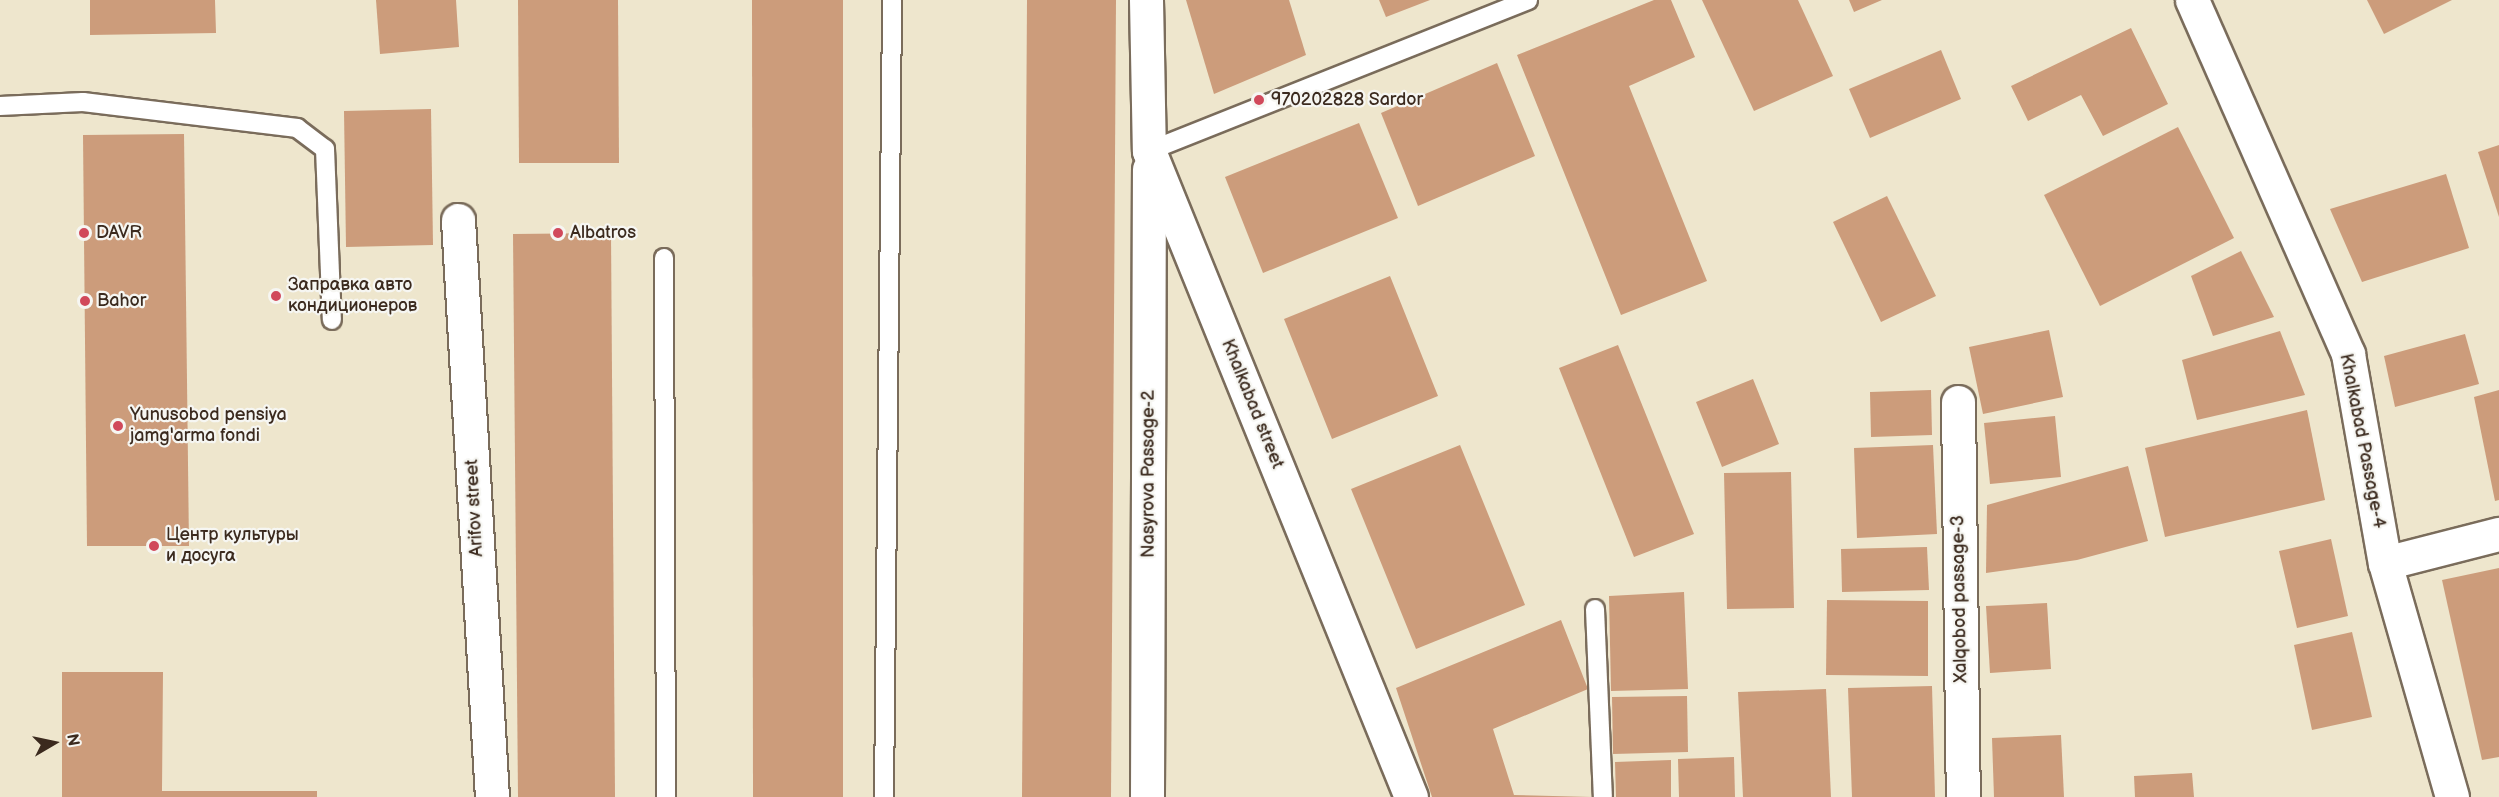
<!DOCTYPE html>
<html>
<head>
<meta charset="utf-8">
<style>
	body { margin:0 }
	#map { position:relative; width:2499px; height:797px; overflow:hidden; background:#eee6cd; font-family:"Balsamiq Sans",sans-serif }
	div>[style] { position:absolute }
	.building>* { inset:0; background:#cc9c7b }
	.roads { filter:drop-shadow(2px 0 #7a6c5b) drop-shadow(-2px 0 #7a6c5b) drop-shadow(0 2px #7a6c5b) drop-shadow(0 -2px #7a6c5b) }
	.lane>* { height:18px; margin:-9px; padding:0 9px; transform-origin:9px; border-radius:9px; background:#fff }
	.street>* { height:33px; margin:-16.5px; padding:0 16.5px; transform-origin:16.5px; border-radius:16.5px; background:#fff }
	.dots>* { width:16px; height:16px; translate:-50% -50%; box-sizing:border-box; border:3px solid #f6f6f2; border-radius:50% }
	span { translate:-50% -50%; white-space:nowrap; text-align:center; line-height:1.15; -webkit-text-stroke:4.5px #f6f6f2; paint-order:stroke }
	.poi-label { font-size:18px; color:#3b2a1e }
	.left { translate:0 -50%; text-align:left }
	.street-label { font-size:18px; color:#3b2a1e }
	.north { position:absolute; left:24px; top:713px; width:60px; height:60px; -webkit-text-stroke:4px #f6f6f2; paint-order:stroke; rotate:81deg; font-size:16px; font-weight:700; line-height:24px; text-align:center; color:#3b2a1e }
	.north::after { content:''; display:block; margin:auto; width:21px; height:27px; background:#3b2a1e; clip-path:polygon(50% 0,100% 100%,50% 72%,0 100%) }
</style>
</head>
<body>
<div id="map">
	<div class="building">
		<i style="clip-path:polygon(90px 0,215px 0,216px 33px,90px 35px)"></i>
		<i style="clip-path:polygon(376px 0,456px 0,459px 47px,380px 54px)"></i>
		<i style="clip-path:polygon(518px 0,618px 0,619px 163px,519px 163px)"></i>
		<i style="clip-path:polygon(752px 0,843px 0,843px 797px,753px 797px)"></i>
		<i style="clip-path:polygon(1027px 0,1116px 0,1111px 797px,1022px 797px)"></i>
		<i style="clip-path:polygon(1186px 0,1289px 0,1306px 55px,1214px 94px)"></i>
		<i style="clip-path:polygon(1379px 0,1430px 0,1386px 17px)"></i>
		<i style="clip-path:polygon(1654px 0,1671px 0,1695px 57px,1629px 86px,1707px 281px,1621px 315px,1517px 55px)"></i>
		<i style="clip-path:polygon(1702px 0,1798px 0,1833px 76px,1754px 111px)"></i>
		<i style="clip-path:polygon(1849px 0,1882px 0,1854px 12px)"></i>
		<i style="clip-path:polygon(2367px 0,2452px 0,2384px 34px)"></i>
		<i style="clip-path:polygon(2131px 28px,2168px 104px,2103px 136px,2081px 95px,2028px 121px,2011px 86px)"></i>
		<i style="clip-path:polygon(1941px 50px,1961px 99px,1870px 138px,1849px 89px)"></i>
		<i style="clip-path:polygon(1497px 63px,1535px 156px,1418px 206px,1381px 113px)"></i>
		<i style="clip-path:polygon(431px 109px,433px 245px,346px 247px,344px 111px)"></i>
		<i style="clip-path:polygon(1359px 123px,1398px 218px,1263px 273px,1225px 177px)"></i>
		<i style="clip-path:polygon(2178px 127px,2234px 238px,2100px 306px,2044px 195px)"></i>
		<i style="clip-path:polygon(184px 134px,189px 546px,87px 546px,83px 135px)"></i>
		<i style="clip-path:polygon(2499px 145px,2499px 217px,2478px 152px)"></i>
		<i style="clip-path:polygon(2446px 174px,2469px 248px,2362px 282px,2330px 209px)"></i>
		<i style="clip-path:polygon(1887px 196px,1936px 296px,1881px 322px,1833px 222px)"></i>
		<i style="clip-path:polygon(611px 233px,615px 797px,518px 797px,513px 234px)"></i>
		<i style="clip-path:polygon(2241px 251px,2274px 317px,2213px 336px,2191px 276px)"></i>
		<i style="clip-path:polygon(1390px 276px,1438px 396px,1332px 439px,1284px 319px)"></i>
		<i style="clip-path:polygon(2049px 330px,2063px 397px,1983px 414px,1969px 347px)"></i>
		<i style="clip-path:polygon(2280px 331px,2305px 395px,2197px 420px,2182px 360px)"></i>
		<i style="clip-path:polygon(2465px 334px,2479px 384px,2395px 407px,2384px 356px)"></i>
		<i style="clip-path:polygon(1618px 345px,1694px 534px,1634px 557px,1559px 368px)"></i>
		<i style="clip-path:polygon(1753px 379px,1779px 444px,1722px 467px,1696px 402px)"></i>
		<i style="clip-path:polygon(1931px 390px,1932px 435px,1871px 437px,1870px 392px)"></i>
		<i style="clip-path:polygon(2499px 390px,2499px 500px,2495px 501px,2474px 397px)"></i>
		<i style="clip-path:polygon(2307px 410px,2325px 500px,2165px 537px,2145px 448px)"></i>
		<i style="clip-path:polygon(2055px 416px,2061px 477px,1990px 484px,1984px 423px)"></i>
		<i style="clip-path:polygon(1460px 445px,1525px 605px,1416px 649px,1351px 489px)"></i>
		<i style="clip-path:polygon(1933px 445px,1937px 534px,1857px 538px,1854px 448px)"></i>
		<i style="clip-path:polygon(2128px 466px,2148px 541px,2077px 560px,1986px 573px,1987px 505px)"></i>
		<i style="clip-path:polygon(1791px 472px,1794px 608px,1727px 609px,1724px 473px)"></i>
		<i style="clip-path:polygon(2331px 539px,2348px 616px,2297px 628px,2279px 551px)"></i>
		<i style="clip-path:polygon(1927px 547px,1929px 590px,1842px 592px,1841px 549px)"></i>
		<i style="clip-path:polygon(2499px 568px,2499px 757px,2482px 760px,2442px 580px)"></i>
		<i style="clip-path:polygon(1684px 592px,1688px 689px,1611px 691px,1609px 596px)"></i>
		<i style="clip-path:polygon(1827px 600px,1928px 601px,1928px 676px,1826px 675px)"></i>
		<i style="clip-path:polygon(2047px 603px,2051px 669px,1990px 673px,1986px 606px)"></i>
		<i style="clip-path:polygon(1561px 620px,1588px 689px,1493px 729px,1514px 795px,1592px 797px,1432px 797px,1396px 688px)"></i>
		<i style="clip-path:polygon(2352px 632px,2372px 717px,2312px 730px,2294px 645px)"></i>
		<i style="clip-path:polygon(62px 672px,163px 672px,162px 791px,317px 791px,317px 797px,62px 797px)"></i>
		<i style="clip-path:polygon(1932px 686px,1935px 797px,1852px 797px,1848px 688px)"></i>
		<i style="clip-path:polygon(1826px 689px,1831px 797px,1743px 797px,1738px 692px)"></i>
		<i style="clip-path:polygon(1687px 696px,1688px 752px,1613px 754px,1612px 697px)"></i>
		<i style="clip-path:polygon(2061px 735px,2064px 797px,1994px 797px,1992px 738px)"></i>
		<i style="clip-path:polygon(1734px 757px,1735px 797px,1679px 797px,1678px 759px)"></i>
		<i style="clip-path:polygon(1671px 760px,1671px 797px,1616px 797px,1615px 762px)"></i>
		<i style="clip-path:polygon(2192px 773px,2194px 797px,2135px 797px,2134px 776px)"></i>
	</div>
	<div class="roads">
		<div class="lane">
			<i style="left:0;top:106px;width:83px;rotate:-2.8deg"></i>
			<i style="left:83px;top:102px;width:216px;rotate:6.9deg"></i>
			<i style="left:297px;top:128px;width:35px;rotate:37deg"></i>
			<i style="left:325px;top:149px;width:171px;rotate:87.7deg"></i>
			<i style="left:1149px;top:151px;width:408px;rotate:-21.7deg"></i>
			<i style="left:664px;top:258px;width:539px;rotate:89.79deg"></i>
			<i style="left:1595px;top:609px;width:188px;rotate:87.6deg"></i>
			<i style="left:884px;top:797px;width:797px;rotate:-89.42deg"></i>
		</div>
		<div class="street">
			<i style="left:1146px;top:0;width:151px;rotate:88.9deg"></i>
			<i style="left:1149px;top:151px;width:697px;rotate:67.92deg"></i>
			<i style="left:2192px;top:0;width:387px;rotate:66.2deg"></i>
			<i style="left:2348px;top:354px;width:212px;rotate:80deg"></i>
			<i style="left:2385px;top:563px;width:243px;rotate:74deg"></i>
			<i style="left:458px;top:220px;width:578px;rotate:86.63deg"></i>
			<i style="left:1958px;top:402px;width:395px;rotate:89.3deg"></i>
			<i style="left:2385px;top:563px;width:118px;rotate:-14.3deg"></i>
			<i style="left:1147px;top:797px;width:628px;rotate:-89.82deg"></i>
		</div>
	</div>
	<div class="dots">
		<i style="left:1259px;top:100px;background:#d1495b"></i>
		<i style="left:84px;top:233px;background:#d1495b"></i>
		<i style="left:558px;top:233px;background:#d1495b"></i>
		<i style="left:276px;top:296px;background:#d1495b"></i>
		<i style="left:85px;top:301px;background:#d1495b"></i>
		<i style="left:118px;top:426px;background:#d1495b"></i>
		<i style="left:154px;top:546px;background:#d1495b"></i>
	</div>
	<div class="poi-label">
		<span class="left" style="left:1271px;top:100px">970202828 Sardor</span>
		<span class="left" style="left:96px;top:233px">DAVR</span>
		<span class="left" style="left:570px;top:233px">Albatros</span>
		<span class="left" style="left:288px;top:296px">Заправка авто<br>кондиционеров</span>
		<span class="left" style="left:97px;top:301px">Bahor</span>
		<span class="left" style="left:130px;top:426px">Yunusobod pensiya<br>jamg'arma fondi</span>
		<span class="left" style="left:166px;top:546px">Центр культуры<br>и досуга</span>
	</div>
	<div class="street-label">
		<span style="left:1252px;top:404px;rotate:68deg">Khalkabad street</span>
		<span style="left:2362px;top:441px;rotate:79deg">Khalkabad Passage-4</span>
		<span style="left:1149px;top:474px;rotate:-90deg">Nasyrova Passage-2</span>
		<span style="left:475px;top:508px;rotate:-93deg">Arifov street</span>
		<span style="left:1960px;top:599px;rotate:-91deg">Xalqobod passage-3</span>
	</div>
	<div class="north">N</div>
</div>
</body>
</html>
